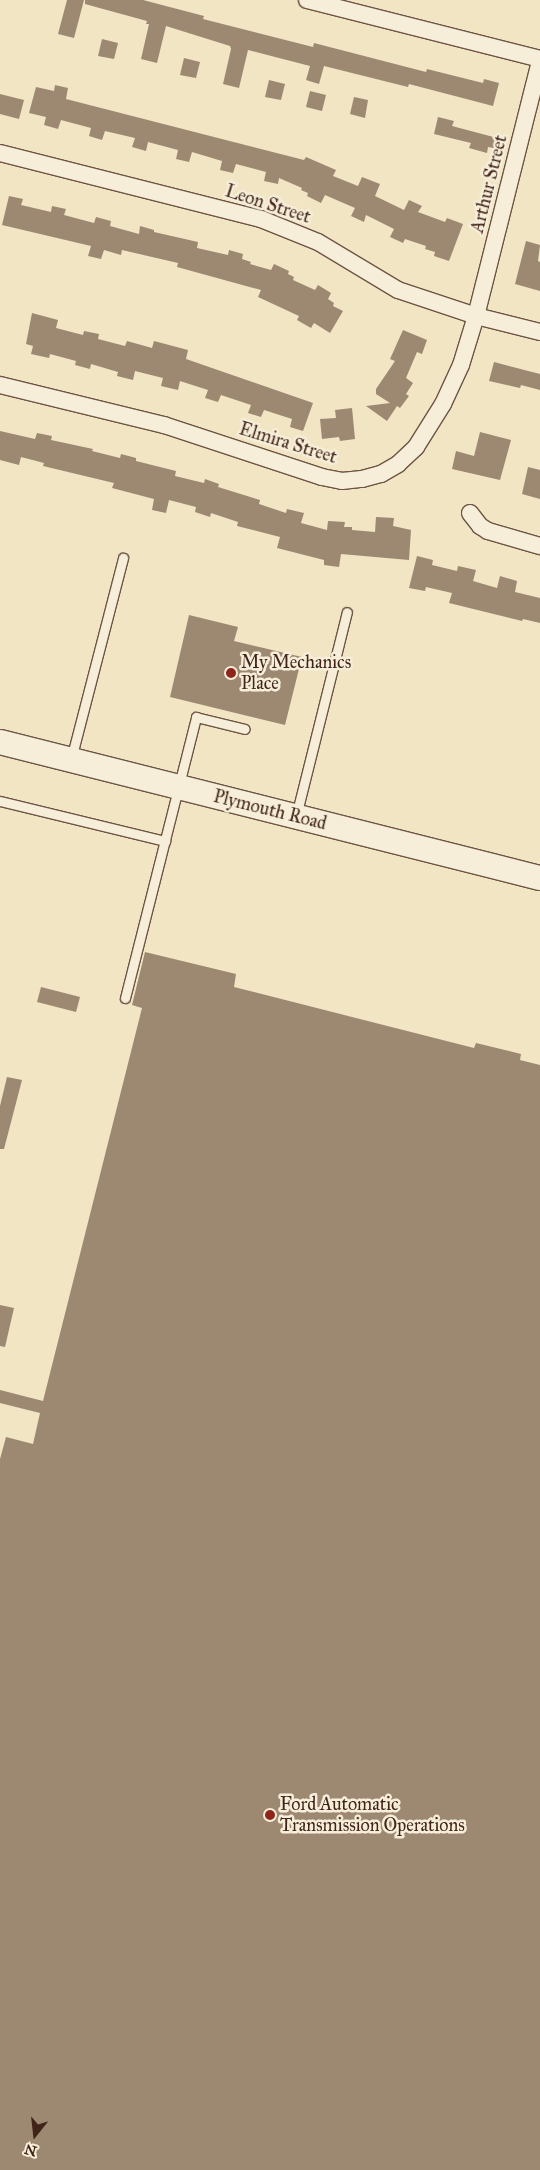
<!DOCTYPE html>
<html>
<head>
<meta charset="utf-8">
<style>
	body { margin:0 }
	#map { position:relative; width:540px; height:2170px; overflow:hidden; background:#f1e5c4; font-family:"IM FELL Great Primer",serif }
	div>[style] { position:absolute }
	.building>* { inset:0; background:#9d8872 }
	.roads { filter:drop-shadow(1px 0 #6d5444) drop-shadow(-1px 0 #6d5444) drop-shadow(0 1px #6d5444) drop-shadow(0 -1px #6d5444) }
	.service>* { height:9px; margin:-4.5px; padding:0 4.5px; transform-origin:4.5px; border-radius:4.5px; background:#f6eed9 }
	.minor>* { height:16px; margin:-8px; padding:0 8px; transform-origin:8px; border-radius:8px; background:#f6eed9 }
	.secondary>* { height:24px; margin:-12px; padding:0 12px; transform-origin:12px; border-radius:12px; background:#f6eed9 }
	.dots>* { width:14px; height:14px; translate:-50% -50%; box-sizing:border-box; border:2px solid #f6eed9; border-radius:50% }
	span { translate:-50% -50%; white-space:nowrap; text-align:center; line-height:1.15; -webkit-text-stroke:5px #f6eed9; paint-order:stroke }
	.street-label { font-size:18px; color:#412419 }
	.poi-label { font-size:18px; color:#412419 }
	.left { translate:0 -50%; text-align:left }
	.north { position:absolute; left:10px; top:2110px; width:50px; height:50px; -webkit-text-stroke:4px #f6eed9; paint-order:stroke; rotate:196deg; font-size:14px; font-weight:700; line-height:20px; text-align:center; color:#412419 }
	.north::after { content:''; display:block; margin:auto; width:18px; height:22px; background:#412419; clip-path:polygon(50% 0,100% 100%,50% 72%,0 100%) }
</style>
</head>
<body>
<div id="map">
	<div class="building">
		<i style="clip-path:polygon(67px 0,84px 0,74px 38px,58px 34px)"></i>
		<i style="clip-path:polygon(85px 0,143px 0,204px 16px,203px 19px,313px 47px,314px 43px,426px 72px,427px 69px,483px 83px,484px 79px,499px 83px,493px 106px,409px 84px,408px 87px,324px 66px,319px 84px,306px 80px,310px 66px,248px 50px,239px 88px,223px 84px,231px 49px,230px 46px,166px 26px,157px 63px,141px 59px,149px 24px,146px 24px,147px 21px,85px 4px)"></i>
		<i style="clip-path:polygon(102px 39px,118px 43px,114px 59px,98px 56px)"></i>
		<i style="clip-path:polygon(184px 58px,200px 62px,196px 78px,180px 75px)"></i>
		<i style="clip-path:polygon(269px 80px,285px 84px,281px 100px,265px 97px)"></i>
		<i style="clip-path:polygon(55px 85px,68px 88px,66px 99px,304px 160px,306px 157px,336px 170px,333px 176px,358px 186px,362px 177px,380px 184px,375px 196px,404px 210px,409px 200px,422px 206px,418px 212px,445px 222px,447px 218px,463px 224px,449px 261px,434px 256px,435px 252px,425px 249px,426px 246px,405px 239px,403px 243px,390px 237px,394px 229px,366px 215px,364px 222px,351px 216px,355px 208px,325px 195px,321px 203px,307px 196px,308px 193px,301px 190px,302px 188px,279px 178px,278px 184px,264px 181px,266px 172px,236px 164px,233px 173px,220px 170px,222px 161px,192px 152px,189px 162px,176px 159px,178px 150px,148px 142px,146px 151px,132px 147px,135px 138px,105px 131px,102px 140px,89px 136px,91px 128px,61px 120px,58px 129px,44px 125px,46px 117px,29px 113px,36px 87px,54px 91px)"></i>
		<i style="clip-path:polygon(310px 91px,326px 95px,322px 111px,306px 107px)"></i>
		<i style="clip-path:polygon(0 94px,24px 100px,19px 119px,0 114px)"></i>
		<i style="clip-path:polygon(354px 97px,368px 100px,365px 118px,350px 114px)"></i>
		<i style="clip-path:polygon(438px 117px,454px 121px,452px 126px,501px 139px,499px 149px,488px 147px,487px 153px,469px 148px,471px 143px,434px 134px)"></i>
		<i style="clip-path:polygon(9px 196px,23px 199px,21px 205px,51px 212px,52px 206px,66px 209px,64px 215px,94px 223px,96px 217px,111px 221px,110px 226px,139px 234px,140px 226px,154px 230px,154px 232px,198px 242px,197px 248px,228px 255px,229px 250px,243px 254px,242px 259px,251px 262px,250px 264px,271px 270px,274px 264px,289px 271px,288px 274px,294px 277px,293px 280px,315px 290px,318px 285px,331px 293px,328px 299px,334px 303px,333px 306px,343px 311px,330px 333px,314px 323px,311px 328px,297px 320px,299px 316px,258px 297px,261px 290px,177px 267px,178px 263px,122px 250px,121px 255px,104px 250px,101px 259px,88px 256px,91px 246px,2px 225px)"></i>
		<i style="clip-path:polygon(526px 241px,540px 245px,538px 261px,540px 262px,540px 291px,515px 284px)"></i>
		<i style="clip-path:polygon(32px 313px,58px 320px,56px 328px,83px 335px,84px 331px,99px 334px,98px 339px,125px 346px,127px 341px,152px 348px,154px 341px,188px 350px,186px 359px,313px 403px,303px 431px,290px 427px,292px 419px,264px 410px,261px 417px,248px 413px,251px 405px,221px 395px,218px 402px,205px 398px,208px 390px,180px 381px,178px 390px,161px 386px,163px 378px,135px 371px,133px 380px,117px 376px,118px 372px,91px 364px,90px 369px,75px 365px,76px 361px,50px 354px,49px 358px,31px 354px,33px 346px,26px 344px)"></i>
		<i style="clip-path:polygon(403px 330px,427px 340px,422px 354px,417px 352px,406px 378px,413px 383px,406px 394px,409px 396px,400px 408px,397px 406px,387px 421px,366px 406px,390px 403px,376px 394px,376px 389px,395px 361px,390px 359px)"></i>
		<i style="clip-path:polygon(494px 362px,540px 374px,540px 390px,521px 385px,520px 388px,489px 381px)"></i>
		<i style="clip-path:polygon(352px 408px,355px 439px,340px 441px,339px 437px,322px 439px,320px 419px,336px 418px,335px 410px)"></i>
		<i style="clip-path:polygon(0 431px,35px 439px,37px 433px,52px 436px,51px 440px,93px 449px,92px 451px,120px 458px,121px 454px,136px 458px,136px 461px,176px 471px,175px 476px,204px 483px,205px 479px,219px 484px,218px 487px,260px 500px,259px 504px,286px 513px,287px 509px,304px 513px,301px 523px,327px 530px,328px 521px,345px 522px,344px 527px,352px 527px,352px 530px,375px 532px,376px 517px,394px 518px,393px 526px,411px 530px,409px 560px,341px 554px,339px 567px,324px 565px,324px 560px,277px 548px,280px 537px,237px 526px,238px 522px,211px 513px,210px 517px,195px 512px,196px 507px,169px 500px,166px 513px,152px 510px,154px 499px,112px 488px,114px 483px,43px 466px,44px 463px,21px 457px,19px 465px,0 460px)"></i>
		<i style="clip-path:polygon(480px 432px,511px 440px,500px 480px,452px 469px,456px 451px,474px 456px)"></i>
		<i style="clip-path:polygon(528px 467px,540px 470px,540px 499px,522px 494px)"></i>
		<i style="clip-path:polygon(417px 556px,433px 560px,432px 565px,457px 571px,458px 566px,476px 570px,473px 581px,497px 588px,500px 576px,517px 581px,515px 592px,540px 598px,540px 623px,523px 619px,522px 621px,449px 603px,452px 593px,426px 587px,425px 591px,409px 588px)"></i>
		<i style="clip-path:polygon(189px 615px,238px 627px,234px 641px,302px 657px,285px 725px,170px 697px)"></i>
		<i style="clip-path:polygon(145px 952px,236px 974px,234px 987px,474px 1048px,476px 1043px,521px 1054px,520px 1060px,540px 1065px,540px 2170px,0 2170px,0 1459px,6px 1437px,33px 1444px,40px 1413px,0 1403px,0 1390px,43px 1401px,142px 1008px,132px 1005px)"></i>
		<i style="clip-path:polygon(41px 987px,80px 997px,76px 1012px,37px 1002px)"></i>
		<i style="clip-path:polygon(7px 1077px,22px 1080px,4px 1149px,0 1149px,0 1106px)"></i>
		<i style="clip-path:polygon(0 1305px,14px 1308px,5px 1347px,0 1346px)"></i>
	</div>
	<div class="roads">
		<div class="service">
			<i style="left:71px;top:759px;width:208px;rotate:-75.5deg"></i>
			<i style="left:0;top:801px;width:170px;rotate:13.6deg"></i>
			<i style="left:296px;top:816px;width:210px;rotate:-76deg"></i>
			<i style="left:125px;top:998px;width:290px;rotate:-75.8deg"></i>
			<i style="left:196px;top:717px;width:50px;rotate:13.8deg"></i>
		</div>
		<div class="minor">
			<i style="left:307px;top:0;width:240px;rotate:14.2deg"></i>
			<i style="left:0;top:153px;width:269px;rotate:14.2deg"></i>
			<i style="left:261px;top:219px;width:61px;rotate:22deg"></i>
			<i style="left:318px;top:242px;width:93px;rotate:31deg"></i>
			<i style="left:398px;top:290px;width:82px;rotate:18.4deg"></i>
			<i style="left:476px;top:316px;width:66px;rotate:14deg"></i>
			<i style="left:0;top:385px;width:169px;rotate:13.7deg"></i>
			<i style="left:164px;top:425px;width:166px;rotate:18.2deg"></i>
			<i style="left:322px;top:477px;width:20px;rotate:11deg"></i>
			<i style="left:342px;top:481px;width:20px;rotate:-6deg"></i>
			<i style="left:362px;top:479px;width:20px;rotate:-15deg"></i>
			<i style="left:381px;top:474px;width:20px;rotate:-30deg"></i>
			<i style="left:398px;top:464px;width:25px;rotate:-43deg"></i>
			<i style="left:416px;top:447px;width:51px;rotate:-57.9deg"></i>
			<i style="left:443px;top:404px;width:43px;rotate:-65.2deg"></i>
			<i style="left:461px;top:365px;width:51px;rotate:-73deg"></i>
			<i style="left:476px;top:316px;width:263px;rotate:-75.9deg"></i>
			<i style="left:470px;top:513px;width:16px;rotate:52deg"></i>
			<i style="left:480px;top:526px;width:9px;rotate:32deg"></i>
			<i style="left:488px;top:531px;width:54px;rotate:16.1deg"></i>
		</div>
		<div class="secondary">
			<i style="left:0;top:742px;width:557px;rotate:14.14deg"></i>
		</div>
	</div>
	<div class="dots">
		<i style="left:231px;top:673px;background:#8f2418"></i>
		<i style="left:270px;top:1815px;background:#8f2418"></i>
	</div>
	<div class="street-label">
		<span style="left:489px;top:184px;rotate:-76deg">Arthur Street</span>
		<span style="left:268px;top:204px;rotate:18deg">Leon Street</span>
		<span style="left:288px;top:443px;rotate:17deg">Elmira Street</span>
		<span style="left:270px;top:810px;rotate:14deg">Plymouth Road</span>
	</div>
	<div class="poi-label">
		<span class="left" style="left:241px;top:673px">My Mechanics<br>Place</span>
		<span class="left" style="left:280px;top:1815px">Ford Automatic<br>Transmission Operations</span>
	</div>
	<div class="north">N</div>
</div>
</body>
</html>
